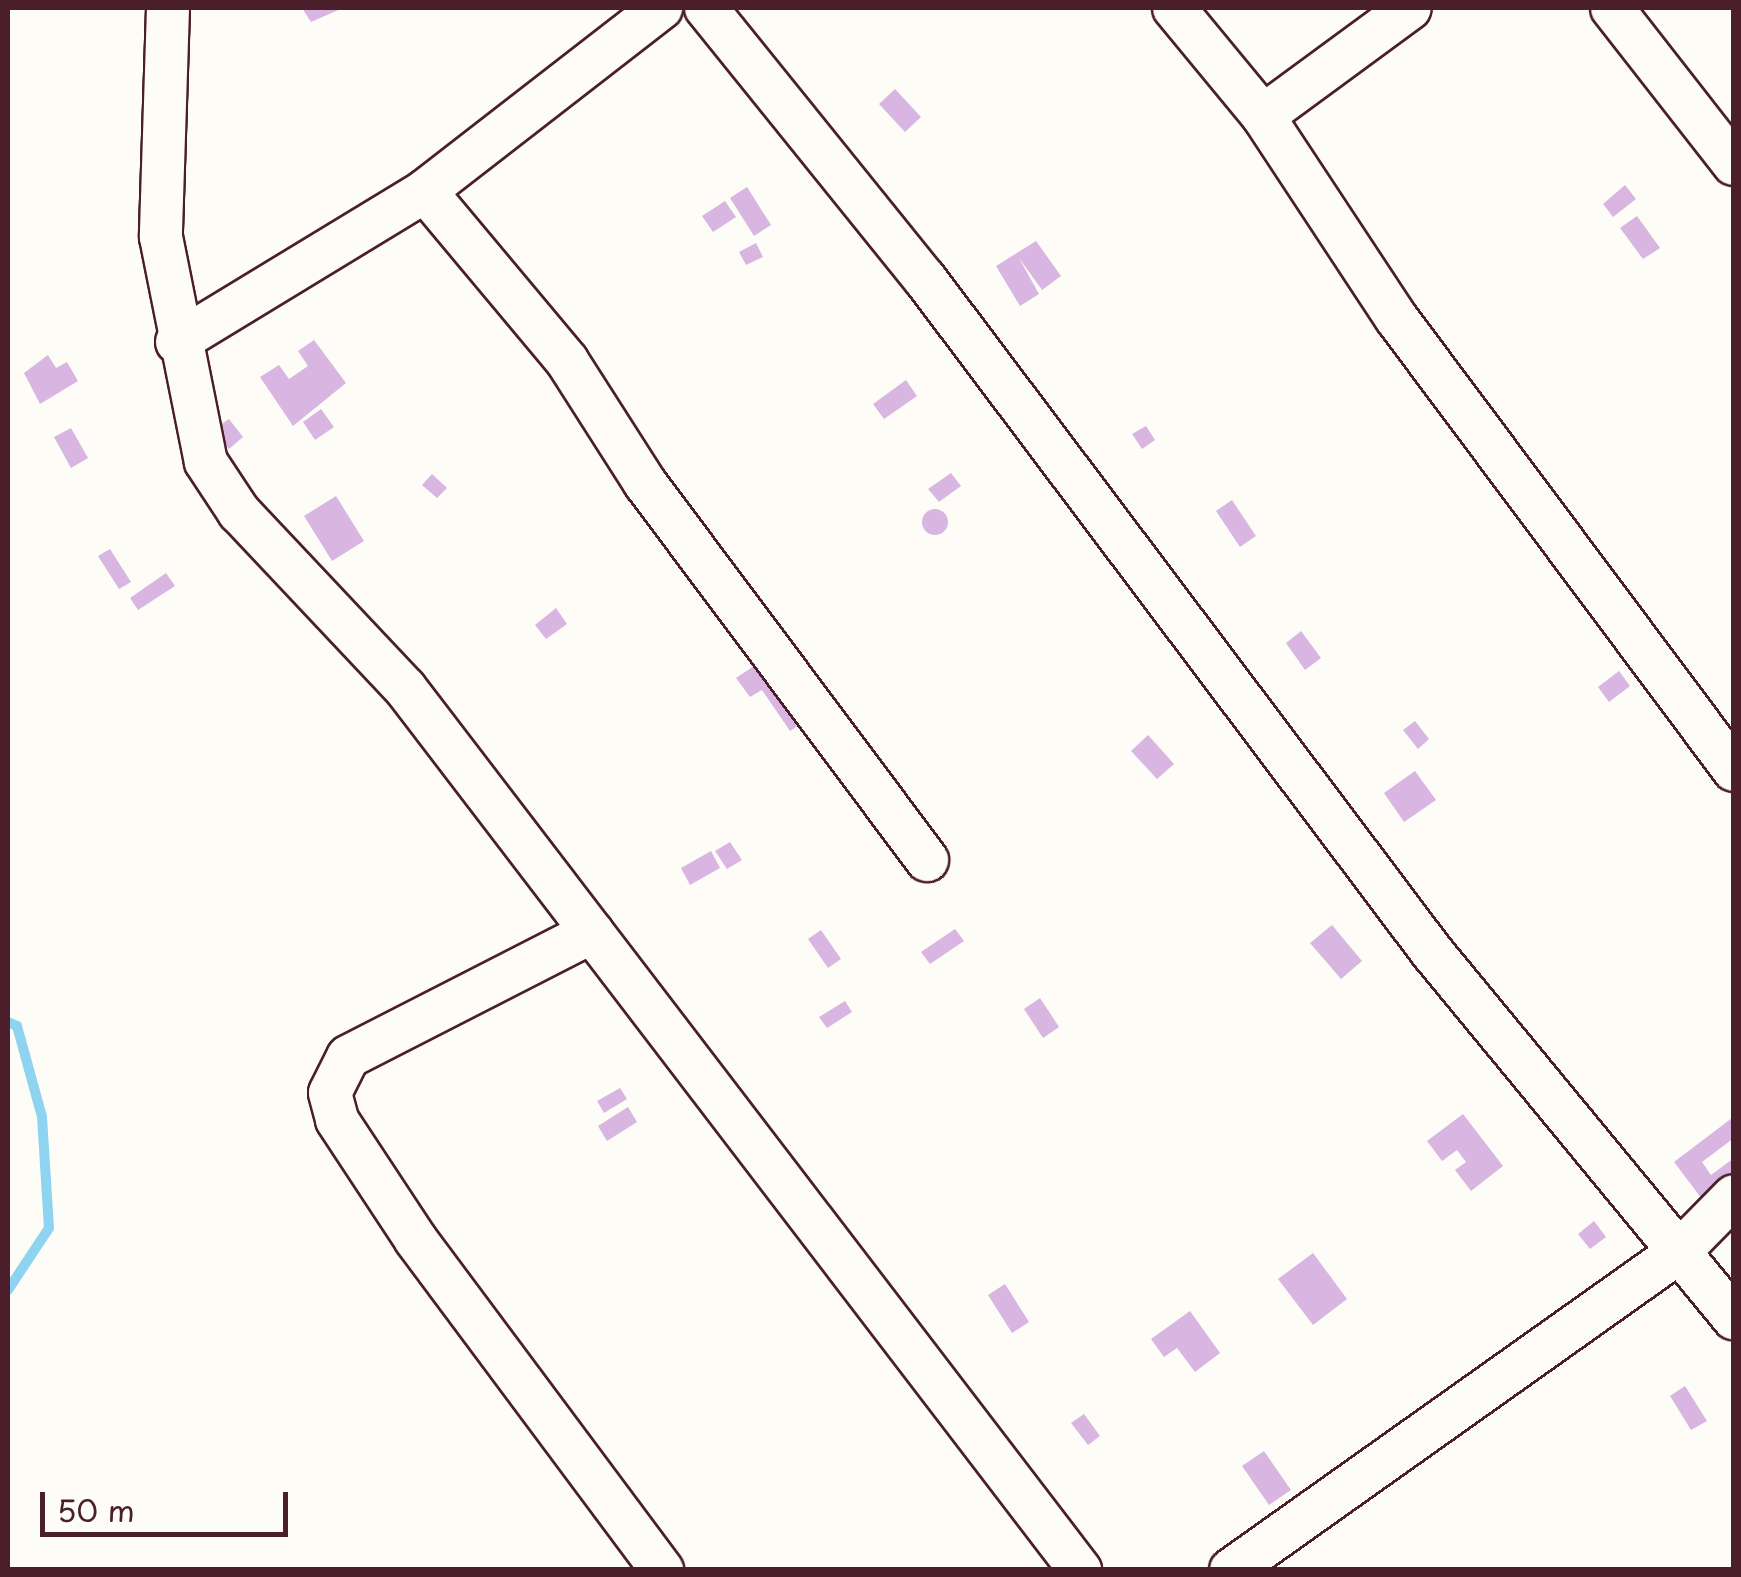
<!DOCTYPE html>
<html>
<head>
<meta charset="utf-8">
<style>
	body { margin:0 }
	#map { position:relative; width:1741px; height:1577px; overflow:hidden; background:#fdfcf7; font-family:"Playpen Sans",sans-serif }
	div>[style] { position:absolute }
	.stream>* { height:10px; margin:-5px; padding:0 5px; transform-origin:5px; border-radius:5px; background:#8ed4f0 }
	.building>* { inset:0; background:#d8b6e1 }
	.round { border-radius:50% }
	.roads { filter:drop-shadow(2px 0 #4a1f2b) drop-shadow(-2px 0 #4a1f2b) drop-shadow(0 2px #4a1f2b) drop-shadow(0 -2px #4a1f2b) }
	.minor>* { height:42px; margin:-21px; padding:0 21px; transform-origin:21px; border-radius:21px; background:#fdfcf7 }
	span { translate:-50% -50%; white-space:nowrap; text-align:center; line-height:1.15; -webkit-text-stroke:8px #fdfcf7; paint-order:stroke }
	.frame { position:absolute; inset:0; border:10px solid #4a1f2b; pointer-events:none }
	.scale { position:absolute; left:40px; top:1492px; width:248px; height:45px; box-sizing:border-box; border:5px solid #4a1f2b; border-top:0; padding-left:12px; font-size:30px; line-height:35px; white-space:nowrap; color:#4a1f2b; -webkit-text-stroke:8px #fdfcf7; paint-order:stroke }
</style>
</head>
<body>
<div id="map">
	<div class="stream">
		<i style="left:8px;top:1022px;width:10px;rotate:24deg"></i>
		<i style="left:17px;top:1026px;width:94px;rotate:74.6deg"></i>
		<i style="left:42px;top:1117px;width:111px;rotate:86.4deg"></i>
		<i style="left:49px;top:1228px;width:74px;rotate:123.5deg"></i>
	</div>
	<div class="building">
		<i style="clip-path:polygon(302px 8px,343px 8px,311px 22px)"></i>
		<i style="clip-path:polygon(895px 89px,921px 117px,905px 132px,879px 104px)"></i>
		<i style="clip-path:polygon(1625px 185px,1636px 199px,1613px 217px,1603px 204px)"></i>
		<i style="clip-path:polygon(747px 187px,771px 225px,754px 236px,730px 198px)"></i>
		<i style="clip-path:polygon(725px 201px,736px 217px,713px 232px,702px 216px)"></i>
		<i style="clip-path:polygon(1637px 216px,1660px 248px,1643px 259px,1620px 228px)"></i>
		<i style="clip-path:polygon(1036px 241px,1061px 276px,1042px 290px,1019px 258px,1039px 294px,1020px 306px,996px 266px)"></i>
		<i style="clip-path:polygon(756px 243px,763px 257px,746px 265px,739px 252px)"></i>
		<i style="clip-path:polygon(314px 340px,346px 383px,293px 426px,260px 377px,279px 365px,289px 379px,308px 366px,298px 351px)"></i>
		<i style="clip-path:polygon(48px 355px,56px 368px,67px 362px,78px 381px,40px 404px,24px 373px)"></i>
		<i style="clip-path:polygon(906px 380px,917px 396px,884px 419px,873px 404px)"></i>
		<i style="clip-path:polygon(321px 409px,334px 427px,315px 440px,303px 422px)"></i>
		<i style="clip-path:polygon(229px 419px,243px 437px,229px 449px,214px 429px)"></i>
		<i style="clip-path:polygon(1146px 426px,1155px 440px,1142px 449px,1132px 434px)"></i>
		<i style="clip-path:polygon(71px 428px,88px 458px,71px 468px,54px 437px)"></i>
		<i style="clip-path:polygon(951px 473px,961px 486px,939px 502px,928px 489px)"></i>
		<i style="clip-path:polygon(432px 474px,447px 488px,437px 498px,422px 485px)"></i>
		<i style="clip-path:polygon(336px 496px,364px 541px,332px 561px,304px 516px)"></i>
		<i style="clip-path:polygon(1232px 500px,1256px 536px,1240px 547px,1216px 511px)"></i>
		<i class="round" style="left:922px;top:509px;width:26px;height:26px"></i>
		<i style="clip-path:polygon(110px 549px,131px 582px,119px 589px,98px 556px)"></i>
		<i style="clip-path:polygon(166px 573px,175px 586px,138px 610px,130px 598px)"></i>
		<i style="clip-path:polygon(556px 608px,567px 624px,546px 639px,535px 625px)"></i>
		<i style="clip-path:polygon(1301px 631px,1321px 658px,1305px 670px,1286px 643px)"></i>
		<i style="clip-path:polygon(763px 660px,805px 721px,790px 731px,762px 690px,750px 697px,736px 678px)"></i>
		<i style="clip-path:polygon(1619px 671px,1630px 686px,1609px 702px,1598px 687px)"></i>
		<i style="clip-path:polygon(1415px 721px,1429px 739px,1418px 749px,1403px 730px)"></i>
		<i style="clip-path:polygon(1148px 735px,1174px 764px,1157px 779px,1131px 751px)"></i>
		<i style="clip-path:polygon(1415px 771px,1436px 800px,1404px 822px,1384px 793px)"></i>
		<i style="clip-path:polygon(730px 842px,742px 860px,727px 869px,715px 851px)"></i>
		<i style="clip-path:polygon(711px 851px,720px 868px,690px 885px,681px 868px)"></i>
		<i style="clip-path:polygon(1332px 925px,1362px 961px,1341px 979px,1310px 943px)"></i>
		<i style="clip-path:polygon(955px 929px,964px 941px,930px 964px,921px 952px)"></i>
		<i style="clip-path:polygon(821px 930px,841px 959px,828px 968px,808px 939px)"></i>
		<i style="clip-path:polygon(1040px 998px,1059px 1027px,1043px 1038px,1024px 1009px)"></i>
		<i style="clip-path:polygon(845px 1001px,852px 1012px,827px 1028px,819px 1017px)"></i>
		<i style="clip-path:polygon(620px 1088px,627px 1099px,604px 1113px,597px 1101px)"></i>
		<i style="clip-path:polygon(628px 1107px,637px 1122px,607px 1141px,598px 1126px)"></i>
		<i style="clip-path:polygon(1463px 1114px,1503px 1166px,1471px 1191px,1455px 1170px,1466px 1162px,1457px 1150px,1442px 1161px,1427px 1141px)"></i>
		<i style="clip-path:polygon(1732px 1118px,1734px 1138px,1702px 1162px,1711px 1175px,1734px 1158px,1734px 1175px,1702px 1199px,1674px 1162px)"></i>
		<i style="clip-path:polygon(1594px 1221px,1606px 1237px,1590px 1249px,1578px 1234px)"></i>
		<i style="clip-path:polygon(1313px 1253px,1347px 1299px,1313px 1325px,1278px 1279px)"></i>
		<i style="clip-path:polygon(1005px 1284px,1029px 1322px,1012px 1333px,988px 1295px)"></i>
		<i style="clip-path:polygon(1190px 1311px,1220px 1353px,1195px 1372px,1177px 1348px,1164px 1357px,1151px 1339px)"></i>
		<i style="clip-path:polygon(1685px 1386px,1707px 1421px,1691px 1430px,1670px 1396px)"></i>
		<i style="clip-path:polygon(1084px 1414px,1100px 1436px,1088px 1445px,1071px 1423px)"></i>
		<i style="clip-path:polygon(1264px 1451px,1291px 1490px,1269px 1505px,1242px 1466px)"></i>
	</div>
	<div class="roads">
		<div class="minor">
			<i style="left:168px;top:8px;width:229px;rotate:91.8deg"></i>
			<i style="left:161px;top:237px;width:229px;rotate:78.7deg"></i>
			<i style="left:206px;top:462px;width:60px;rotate:56.6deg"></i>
			<i style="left:239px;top:512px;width:242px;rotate:46.7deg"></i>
			<i style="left:405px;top:688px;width:1111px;rotate:52.57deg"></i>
			<i style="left:706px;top:8px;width:348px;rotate:51.1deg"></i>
			<i style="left:925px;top:279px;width:843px;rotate:53.01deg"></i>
			<i style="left:1432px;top:952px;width:475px;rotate:50.5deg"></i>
			<i style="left:1174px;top:8px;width:140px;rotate:50.5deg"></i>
			<i style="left:1263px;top:116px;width:243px;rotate:56.6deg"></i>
			<i style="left:1397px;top:319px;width:563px;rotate:53.23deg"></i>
			<i style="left:1612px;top:8px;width:198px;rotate:52deg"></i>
			<i style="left:1263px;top:116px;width:182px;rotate:-36.3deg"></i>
			<i style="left:425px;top:191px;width:222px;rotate:50.1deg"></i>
			<i style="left:567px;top:361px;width:145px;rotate:57.4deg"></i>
			<i style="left:645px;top:483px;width:471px;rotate:53.2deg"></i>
			<i style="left:177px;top:342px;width:290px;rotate:-31.3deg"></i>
			<i style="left:425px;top:191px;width:299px;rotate:-37.8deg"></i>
			<i style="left:592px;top:932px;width:274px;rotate:152.9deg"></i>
			<i style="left:348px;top:1057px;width:40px;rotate:116.6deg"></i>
			<i style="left:330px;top:1093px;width:28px;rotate:75deg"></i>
			<i style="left:337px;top:1120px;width:144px;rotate:56.6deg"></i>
			<i style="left:416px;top:1240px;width:412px;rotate:53.3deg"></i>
			<i style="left:1231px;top:1570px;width:549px;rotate:-35.37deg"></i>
			<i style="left:1679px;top:1252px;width:78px;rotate:-45.5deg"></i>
		</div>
	</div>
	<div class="frame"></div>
	<div class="scale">50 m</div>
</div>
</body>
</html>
